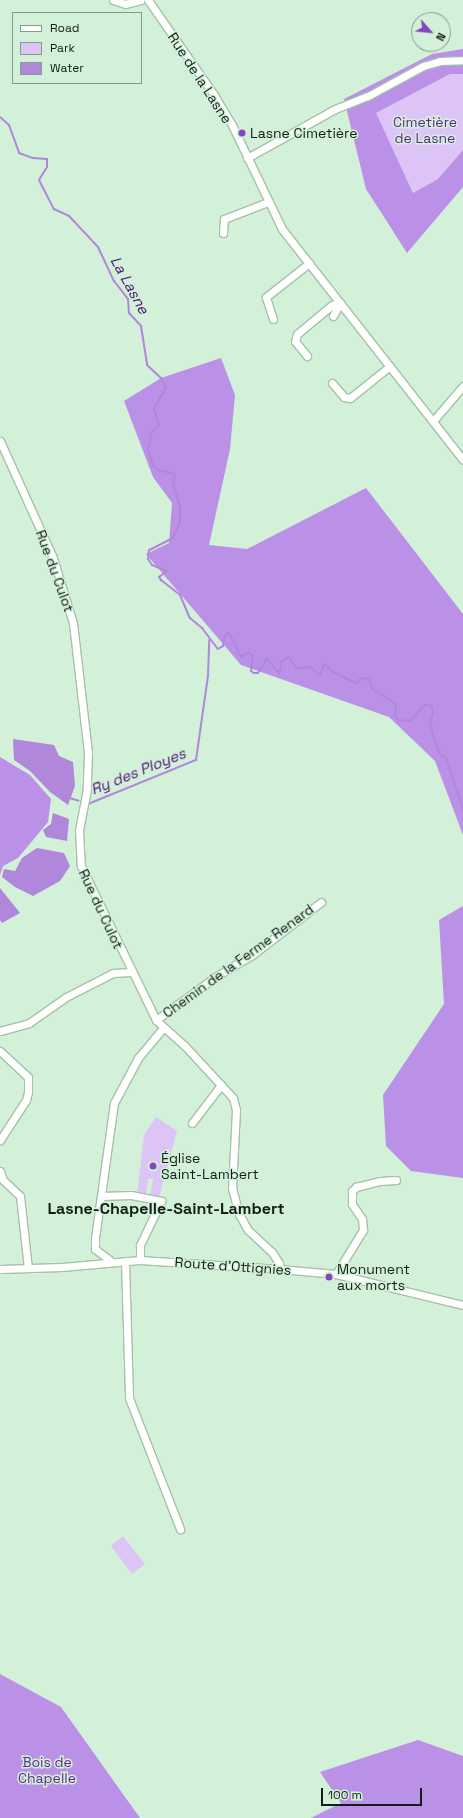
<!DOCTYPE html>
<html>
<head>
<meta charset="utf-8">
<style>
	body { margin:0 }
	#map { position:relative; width:463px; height:1818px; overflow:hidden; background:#d3f0d9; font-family:"Space Grotesk",sans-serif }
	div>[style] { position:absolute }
	.green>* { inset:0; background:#dcc5f6 }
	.forest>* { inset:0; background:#ba91e6 }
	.water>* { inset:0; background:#b087da }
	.stream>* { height:2px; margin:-1px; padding:0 1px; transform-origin:1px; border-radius:1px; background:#b087da }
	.roads { filter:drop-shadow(1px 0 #a5c1ab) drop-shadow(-1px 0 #a5c1ab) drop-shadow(0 1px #a5c1ab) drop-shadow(0 -1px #a5c1ab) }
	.minor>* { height:7px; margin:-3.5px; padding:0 3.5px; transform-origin:3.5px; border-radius:3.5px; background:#fff }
	.dots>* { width:11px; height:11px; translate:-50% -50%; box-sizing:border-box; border:2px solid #d3f0d9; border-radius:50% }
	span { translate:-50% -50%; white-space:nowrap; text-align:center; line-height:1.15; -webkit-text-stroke:3px #d3f0d9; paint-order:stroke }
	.street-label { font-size:14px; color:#131e16 }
	.park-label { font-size:14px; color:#5f298b }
	.poi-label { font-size:14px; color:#131e16 }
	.left { translate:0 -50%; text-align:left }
	.water-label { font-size:15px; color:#4c1175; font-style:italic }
	.quarter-label { font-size:16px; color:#131e16; font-weight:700 }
	.legend { position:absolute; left:12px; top:12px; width:130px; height:72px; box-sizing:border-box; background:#d3f0d9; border:1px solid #869c8b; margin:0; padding:5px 7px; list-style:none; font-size:12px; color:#131e16 }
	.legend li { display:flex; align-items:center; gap:8px; height:20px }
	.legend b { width:20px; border:1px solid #869c8b }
	.north { position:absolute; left:411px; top:12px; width:40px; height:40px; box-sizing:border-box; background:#d3f0d9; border:1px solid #869c8b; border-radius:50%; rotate:117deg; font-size:11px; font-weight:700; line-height:16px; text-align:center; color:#131e16 }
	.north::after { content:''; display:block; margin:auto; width:14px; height:18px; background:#8647bc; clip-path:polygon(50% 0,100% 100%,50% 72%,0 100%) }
	.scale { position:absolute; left:321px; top:1788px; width:101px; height:18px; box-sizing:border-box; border:2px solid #131e16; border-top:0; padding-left:5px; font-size:12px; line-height:14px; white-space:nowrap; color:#131e16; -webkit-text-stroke:3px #d3f0d9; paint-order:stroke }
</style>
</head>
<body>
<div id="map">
	<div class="green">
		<i style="clip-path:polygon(450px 74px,463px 74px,463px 150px,438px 179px,413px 193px,375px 113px)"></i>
		<i style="clip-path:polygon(156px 1117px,177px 1131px,159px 1197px,150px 1196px,153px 1179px,148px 1179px,146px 1196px,137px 1195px,144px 1135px)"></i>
		<i style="clip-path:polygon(123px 1536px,145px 1564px,132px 1574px,111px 1546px)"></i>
	</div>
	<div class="forest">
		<i style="clip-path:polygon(463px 49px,463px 74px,450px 74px,376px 113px,413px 193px,438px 179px,463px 150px,463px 187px,407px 253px,366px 189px,344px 99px,432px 54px)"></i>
		<i style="clip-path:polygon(221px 358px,235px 395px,230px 449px,209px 545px,247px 549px,366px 488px,463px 614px,463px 835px,435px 761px,389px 717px,241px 665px,146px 554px,169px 543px,172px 503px,153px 477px,124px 401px,161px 378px)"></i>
		<i style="clip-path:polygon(0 757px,30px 775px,51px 799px,48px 822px,18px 858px,3px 866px,0 875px)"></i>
		<i style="clip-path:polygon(463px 906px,463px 1178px,411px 1171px,386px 1146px,383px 1095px,444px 1004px,439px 920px)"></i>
		<i style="clip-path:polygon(0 1674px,61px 1707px,140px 1818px,0 1818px)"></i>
		<i style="clip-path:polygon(418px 1740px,463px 1756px,463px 1818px,311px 1818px,341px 1803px,320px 1772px)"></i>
	</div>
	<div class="water">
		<i style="clip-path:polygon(13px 739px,54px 745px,59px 756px,73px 762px,75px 786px,68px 805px,50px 792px,30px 771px,14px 760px)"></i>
		<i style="clip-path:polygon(53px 813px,69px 819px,67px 841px,46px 837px,43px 830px,51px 824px)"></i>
		<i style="clip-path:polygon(37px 848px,64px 853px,70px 866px,60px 881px,33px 896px,15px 887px,2px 877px,4px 869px,15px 871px,22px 858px)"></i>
		<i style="clip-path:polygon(0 888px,20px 913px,2px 923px,0 920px)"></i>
	</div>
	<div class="stream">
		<i style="left:0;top:117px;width:12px;rotate:42deg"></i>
		<i style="left:9px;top:125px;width:30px;rotate:70deg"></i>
		<i style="left:19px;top:153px;width:15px;rotate:20deg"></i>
		<i style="left:33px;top:158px;width:14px;rotate:4deg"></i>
		<i style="left:47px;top:159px;width:8px;rotate:90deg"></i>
		<i style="left:47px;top:167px;width:15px;rotate:122deg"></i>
		<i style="left:39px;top:180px;width:33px;rotate:63deg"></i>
		<i style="left:54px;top:209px;width:17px;rotate:25deg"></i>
		<i style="left:69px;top:216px;width:42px;rotate:46.9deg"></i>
		<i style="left:98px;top:247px;width:38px;rotate:65deg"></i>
		<i style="left:114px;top:281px;width:23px;rotate:52deg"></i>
		<i style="left:128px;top:299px;width:14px;rotate:86deg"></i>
		<i style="left:129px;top:313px;width:18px;rotate:47deg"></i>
		<i style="left:141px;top:326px;width:39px;rotate:81deg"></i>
		<i style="left:147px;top:365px;width:19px;rotate:43deg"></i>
		<i style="left:161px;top:378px;width:10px;rotate:61deg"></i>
		<i style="left:166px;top:387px;width:25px;rotate:119deg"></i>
		<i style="left:154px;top:409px;width:17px;rotate:73deg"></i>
		<i style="left:159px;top:425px;width:10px;rotate:135deg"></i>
		<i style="left:152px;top:432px;width:17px;rotate:103deg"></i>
		<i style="left:148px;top:449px;width:17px;rotate:73deg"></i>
		<i style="left:153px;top:465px;width:7px;rotate:45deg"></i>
		<i style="left:158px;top:470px;width:17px;rotate:13deg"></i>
		<i style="left:175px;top:474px;width:9px;rotate:103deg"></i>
		<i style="left:173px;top:483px;width:25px;rotate:74deg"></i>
		<i style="left:180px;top:507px;width:15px;rotate:90deg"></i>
		<i style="left:180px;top:522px;width:17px;rotate:114deg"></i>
		<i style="left:173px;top:538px;width:27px;rotate:153deg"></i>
		<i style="left:149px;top:550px;width:9px;rotate:96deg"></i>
		<i style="left:148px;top:559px;width:7px;rotate:56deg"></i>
		<i style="left:152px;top:565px;width:16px;rotate:22deg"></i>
		<i style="left:167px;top:571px;width:10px;rotate:143deg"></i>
		<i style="left:159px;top:577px;width:4px;rotate:56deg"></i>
		<i style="left:161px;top:580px;width:24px;rotate:38deg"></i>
		<i style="left:180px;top:595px;width:25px;rotate:67deg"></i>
		<i style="left:190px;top:618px;width:16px;rotate:40deg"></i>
		<i style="left:202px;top:628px;width:26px;rotate:53deg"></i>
		<i style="left:218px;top:649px;width:6px;rotate:-31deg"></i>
		<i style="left:223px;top:646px;width:11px;rotate:-80deg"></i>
		<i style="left:225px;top:635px;width:4px;rotate:-27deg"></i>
		<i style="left:229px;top:633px;width:27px;rotate:63deg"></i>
		<i style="left:241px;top:657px;width:8px;rotate:-30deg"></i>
		<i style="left:248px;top:653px;width:5px;rotate:22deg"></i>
		<i style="left:253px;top:655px;width:16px;rotate:97deg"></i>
		<i style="left:251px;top:671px;width:4px;rotate:34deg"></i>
		<i style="left:254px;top:673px;width:4px"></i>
		<i style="left:258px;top:673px;width:17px;rotate:-59deg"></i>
		<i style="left:267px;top:658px;width:20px;rotate:53deg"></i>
		<i style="left:279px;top:674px;width:13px;rotate:-77deg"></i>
		<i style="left:282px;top:661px;width:8px;rotate:-30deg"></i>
		<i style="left:289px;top:657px;width:13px;rotate:58deg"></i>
		<i style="left:296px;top:668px;width:14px;rotate:-4deg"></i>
		<i style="left:310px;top:667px;width:13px;rotate:39deg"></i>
		<i style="left:320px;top:675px;width:12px;rotate:-70deg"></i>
		<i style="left:324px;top:664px;width:12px;rotate:42deg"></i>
		<i style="left:333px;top:672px;width:25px;rotate:26deg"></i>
		<i style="left:356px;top:683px;width:7px;rotate:-45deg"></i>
		<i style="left:361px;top:678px;width:8px;rotate:7deg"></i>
		<i style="left:369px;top:679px;width:10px;rotate:73deg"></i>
		<i style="left:372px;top:689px;width:28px;rotate:32deg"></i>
		<i style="left:396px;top:704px;width:11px;rotate:95deg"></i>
		<i style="left:395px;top:715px;width:6px;rotate:59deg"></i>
		<i style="left:398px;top:720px;width:12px;rotate:5deg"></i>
		<i style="left:410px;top:721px;width:18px;rotate:-49deg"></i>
		<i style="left:422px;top:707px;width:4px;rotate:-27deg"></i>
		<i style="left:426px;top:705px;width:6px;rotate:9deg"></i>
		<i style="left:432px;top:706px;width:7px;rotate:82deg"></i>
		<i style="left:433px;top:713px;width:10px;rotate:107deg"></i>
		<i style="left:430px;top:723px;width:16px;rotate:76deg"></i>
		<i style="left:434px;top:739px;width:16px;rotate:68deg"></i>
		<i style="left:440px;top:754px;width:7px;rotate:34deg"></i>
		<i style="left:446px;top:758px;width:55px;rotate:71.9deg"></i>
		<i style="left:70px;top:798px;width:9px;rotate:18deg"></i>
		<i style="left:88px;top:804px;width:117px;rotate:-22.2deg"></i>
		<i style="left:196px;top:760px;width:85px;rotate:-81.9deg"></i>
		<i style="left:208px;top:676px;width:36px;rotate:-88deg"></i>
	</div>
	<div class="roads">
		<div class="minor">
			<i style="left:113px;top:0;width:13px;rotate:18deg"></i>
			<i style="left:125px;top:4px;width:16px;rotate:-14deg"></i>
			<i style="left:148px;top:0;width:116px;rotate:55.2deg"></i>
			<i style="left:214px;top:95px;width:35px;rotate:59deg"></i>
			<i style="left:232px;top:125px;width:115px;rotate:64.3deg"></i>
			<i style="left:282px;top:229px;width:293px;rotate:51.9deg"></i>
			<i style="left:247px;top:158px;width:101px;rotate:-29.1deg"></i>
			<i style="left:335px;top:109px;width:35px;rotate:-22deg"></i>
			<i style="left:368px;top:96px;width:63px;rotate:-28.6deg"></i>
			<i style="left:423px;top:66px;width:18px;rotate:-16deg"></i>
			<i style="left:440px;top:61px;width:23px;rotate:-2deg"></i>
			<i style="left:223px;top:233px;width:14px;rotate:-86deg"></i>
			<i style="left:224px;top:219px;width:47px;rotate:-21.1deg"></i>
			<i style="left:333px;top:316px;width:15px;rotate:-62deg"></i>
			<i style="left:273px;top:319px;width:23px;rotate:-108deg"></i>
			<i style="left:266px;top:297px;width:55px;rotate:-38.3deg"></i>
			<i style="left:307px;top:356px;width:19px;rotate:-129deg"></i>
			<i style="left:295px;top:341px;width:7px;rotate:-74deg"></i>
			<i style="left:297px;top:334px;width:45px;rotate:-39.6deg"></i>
			<i style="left:332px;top:305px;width:8px;rotate:-14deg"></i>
			<i style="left:332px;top:383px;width:18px;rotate:49deg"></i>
			<i style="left:344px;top:397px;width:6px;rotate:9deg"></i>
			<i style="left:350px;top:398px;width:51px;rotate:-38.7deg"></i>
			<i style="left:433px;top:421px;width:46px;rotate:-49.4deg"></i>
			<i style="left:0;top:441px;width:128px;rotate:65.6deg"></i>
			<i style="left:53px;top:558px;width:68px;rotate:72.9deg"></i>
			<i style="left:73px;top:623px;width:130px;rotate:83.4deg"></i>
			<i style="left:88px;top:752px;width:37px;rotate:92deg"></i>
			<i style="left:87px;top:789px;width:42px;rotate:101deg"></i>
			<i style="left:79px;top:830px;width:36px;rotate:87deg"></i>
			<i style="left:81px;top:866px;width:171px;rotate:64deg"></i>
			<i style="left:156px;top:1020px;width:39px;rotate:42deg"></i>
			<i style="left:185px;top:1046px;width:71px;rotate:47.3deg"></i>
			<i style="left:233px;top:1098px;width:12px;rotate:76deg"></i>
			<i style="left:236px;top:1110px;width:78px;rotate:92.9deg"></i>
			<i style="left:232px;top:1188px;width:27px;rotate:75deg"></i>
			<i style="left:239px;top:1214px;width:18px;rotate:61deg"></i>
			<i style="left:248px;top:1230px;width:33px;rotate:43deg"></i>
			<i style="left:272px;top:1252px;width:13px;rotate:58deg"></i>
			<i style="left:279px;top:1263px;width:6px;rotate:81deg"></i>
			<i style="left:156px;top:1020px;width:73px;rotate:-36.1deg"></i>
			<i style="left:215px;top:977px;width:43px;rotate:-30.7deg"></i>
			<i style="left:252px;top:955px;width:87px;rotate:-37.5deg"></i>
			<i style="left:0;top:1031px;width:30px;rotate:-15deg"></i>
			<i style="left:29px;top:1023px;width:45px;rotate:-35.1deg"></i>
			<i style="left:66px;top:997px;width:53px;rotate:-27.1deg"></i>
			<i style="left:113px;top:973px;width:18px;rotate:-3deg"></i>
			<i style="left:0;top:1051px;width:38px;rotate:43deg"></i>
			<i style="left:28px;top:1077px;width:15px;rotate:90deg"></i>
			<i style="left:28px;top:1092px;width:8px;rotate:104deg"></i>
			<i style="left:26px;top:1100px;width:48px;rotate:123deg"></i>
			<i style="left:192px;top:1123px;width:48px;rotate:-52.7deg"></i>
			<i style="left:0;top:1171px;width:9px;rotate:72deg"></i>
			<i style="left:3px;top:1180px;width:23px;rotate:43deg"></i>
			<i style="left:20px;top:1196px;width:72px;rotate:83.7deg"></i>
			<i style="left:101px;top:1196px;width:30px;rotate:-2deg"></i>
			<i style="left:131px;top:1195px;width:31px;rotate:11deg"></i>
			<i style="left:161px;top:1201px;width:49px;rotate:115.5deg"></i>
			<i style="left:140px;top:1245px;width:15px;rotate:90deg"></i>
			<i style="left:111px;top:1261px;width:20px;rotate:-143deg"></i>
			<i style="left:95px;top:1249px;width:11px;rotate:-90deg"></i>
			<i style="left:95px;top:1238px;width:136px;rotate:-82deg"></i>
			<i style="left:114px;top:1103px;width:51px;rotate:-61.9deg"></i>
			<i style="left:138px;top:1058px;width:39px;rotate:-50deg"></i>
			<i style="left:125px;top:1261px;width:137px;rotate:88.3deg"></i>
			<i style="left:129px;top:1398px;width:141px;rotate:68.7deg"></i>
			<i style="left:0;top:1269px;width:62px;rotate:-1.8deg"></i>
			<i style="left:62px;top:1267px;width:78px;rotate:-5.1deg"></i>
			<i style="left:140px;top:1260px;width:140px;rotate:3.7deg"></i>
			<i style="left:280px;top:1269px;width:56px;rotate:5.1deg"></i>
			<i style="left:336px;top:1274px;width:131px;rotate:13.7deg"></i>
			<i style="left:336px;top:1274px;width:52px;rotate:-58.5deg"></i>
			<i style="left:363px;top:1230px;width:11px;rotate:-95deg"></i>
			<i style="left:362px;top:1219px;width:18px;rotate:-124deg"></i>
			<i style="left:352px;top:1204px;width:13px;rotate:-90deg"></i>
			<i style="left:352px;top:1191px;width:6px;rotate:-45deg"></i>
			<i style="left:356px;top:1187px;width:25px;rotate:-14deg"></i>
			<i style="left:380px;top:1181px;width:16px;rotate:-4deg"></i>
		</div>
	</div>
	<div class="dots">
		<i style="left:242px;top:133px;background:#8647bc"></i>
		<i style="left:153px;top:1166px;background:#8647bc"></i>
		<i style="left:329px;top:1277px;background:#8647bc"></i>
	</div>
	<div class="street-label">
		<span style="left:200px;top:78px;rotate:57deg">Rue de la Lasne</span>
		<span style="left:55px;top:571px;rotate:70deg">Rue du Culot</span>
		<span style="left:101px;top:909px;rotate:65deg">Rue du Culot</span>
		<span style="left:238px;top:961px;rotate:-36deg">Chemin de la Ferme Renard</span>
		<span style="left:233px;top:1266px;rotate:4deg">Route d'Ottignies</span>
	</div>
	<div class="park-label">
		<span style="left:425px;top:130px">Cimetière<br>de Lasne</span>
		<span style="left:47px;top:1770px">Bois de<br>Chapelle</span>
	</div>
	<div class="poi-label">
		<span class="left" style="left:250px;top:133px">Lasne Cimetière</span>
		<span class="left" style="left:161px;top:1166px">Église<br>Saint-Lambert</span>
		<span class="left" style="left:337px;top:1277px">Monument<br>aux morts</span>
	</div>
	<div class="water-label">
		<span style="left:130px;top:285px;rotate:61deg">La Lasne</span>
		<span style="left:138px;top:771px;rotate:-22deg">Ry des Ployes</span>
	</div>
	<div class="quarter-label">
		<span style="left:166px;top:1209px">Lasne-Chapelle-Saint-Lambert</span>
	</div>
	<ul class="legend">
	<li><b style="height:5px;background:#fff"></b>Road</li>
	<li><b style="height:11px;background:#dcc5f6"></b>Park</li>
	<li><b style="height:11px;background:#b087da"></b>Water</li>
	</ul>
	<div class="north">N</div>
	<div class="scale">100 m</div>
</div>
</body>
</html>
